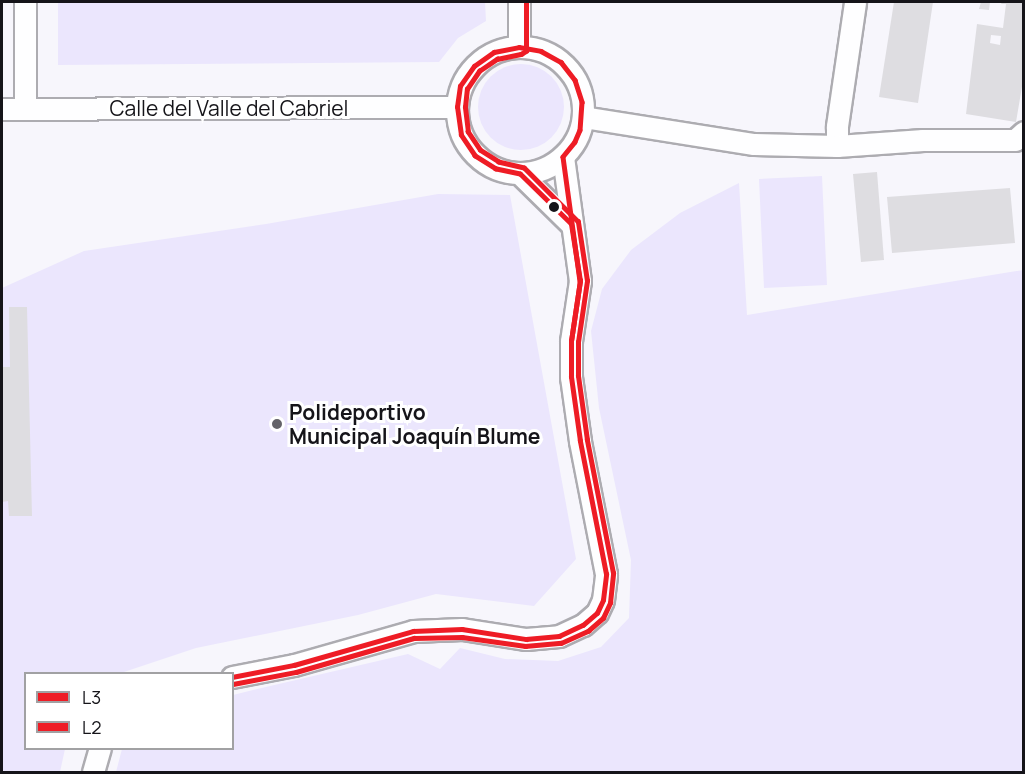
<!DOCTYPE html>
<html>
<head>
<meta charset="utf-8">
<style>
	body { margin:0 }
	#map { position:relative; width:1025px; height:774px; overflow:hidden; background:#f7f6fc; font-family:Manrope,sans-serif }
	div>[style] { position:absolute }
	.green>* { inset:0; background:#ebe6fd }
	.round { border-radius:50% }
	.building>* { inset:0; background:#dedde1 }
	.roads { filter:drop-shadow(2px 0 #adacb1) drop-shadow(-2px 0 #adacb1) drop-shadow(0 2px #adacb1) drop-shadow(0 -2px #adacb1) }
	.minor>* { height:21px; margin:-10.5px; padding:0 10.5px; transform-origin:10.5px; border-radius:10.5px; background:#fefeff }
	.minor>.ring { margin:-10.5px; padding:0; box-sizing:content-box; background:none; border:21px solid #fefeff; border-radius:50% }
	.bus-1>* { height:4.5px; margin:-2.25px; padding:0 2.25px; transform-origin:2.25px; border-radius:2.25px; background:#ee1c25 }
	.bus-2>* { height:4.5px; margin:-2.25px; padding:0 2.25px; transform-origin:2.25px; border-radius:2.25px; background:#ee1c25 }
	.dots>* { width:16px; height:16px; translate:-50% -50%; box-sizing:border-box; border:3px solid #fff; border-radius:50% }
	span { translate:-50% -50%; white-space:nowrap; text-align:center; line-height:1.15; -webkit-text-stroke:6px #fff; paint-order:stroke }
	.street-label { font-size:21px; color:#151419 }
	.poi-label { font-size:21px; color:#151419; font-weight:700 }
	.left { translate:0 -50%; text-align:left }
	.frame { position:absolute; inset:0; border:3px solid #151419; pointer-events:none }
	.legend { position:absolute; left:24px; top:672px; width:210px; height:78px; box-sizing:border-box; background:#fff; border:2px solid #a1a1a3; margin:0; padding:8px 10px; list-style:none; font-size:18px; color:#151419 }
	.legend li { display:flex; align-items:center; gap:12px; height:30px }
	.legend b { width:30px; border:2px solid #a1a1a3 }
</style>
</head>
<body>
<div id="map">
	<div class="green">
		<i style="clip-path:polygon(58px 2px,485px 2px,486px 21px,458px 38px,439px 62px,58px 65px)"></i>
		<i class="round" style="left:478px;top:64px;width:86px;height:86px"></i>
		<i style="clip-path:polygon(822px 176px,827px 285px,764px 288px,759px 179px)"></i>
		<i style="clip-path:polygon(739px 183px,747px 315px,1023px 270px,1023px 772px,116px 772px,122px 749px,232px 748px,233px 695px,249px 691px,408px 654px,440px 669px,460px 648px,505px 659px,558px 661px,601px 647px,629px 618px,631px 560px,599px 408px,591px 331px,602px 289px,631px 250px,680px 213px)"></i>
		<i style="clip-path:polygon(438px 194px,510px 195px,576px 559px,534px 606px,436px 594px,358px 615px,196px 648px,121px 673px,26px 674px,26px 748px,65px 749px,60px 772px,2px 772px,2px 288px,84px 251px,266px 224px)"></i>
	</div>
	<div class="building">
		<i style="clip-path:polygon(894px 2px,933px 2px,918px 103px,879px 97px)"></i>
		<i style="clip-path:polygon(981px 2px,990px 2px,989px 10px,979px 9px)"></i>
		<i style="clip-path:polygon(evenodd,1002px 2px,1024px 2px,1024px 75px,1016px 122px,966px 114px,977px 24px,1003px 28px,1006px 4px,1001px 4px,1002px 2px,991px 35px,1001px 36px,1000px 45px,990px 43px,991px 35px)"></i>
		<i style="clip-path:polygon(877px 172px,884px 260px,861px 262px,853px 174px)"></i>
		<i style="clip-path:polygon(1010px 188px,1015px 243px,892px 253px,887px 197px)"></i>
		<i style="clip-path:polygon(9px 307px,27px 307px,32px 516px,9px 516px,8px 501px,2px 502px,2px 367px,10px 367px)"></i>
	</div>
	<div class="roads">
		<div class="minor">
			<i style="left:519px;top:47px;width:45px;rotate:-90deg"></i>
			<i class="ring" style="left:457px;top:47px;width:105px;height:105px"></i>
			<i style="left:2px;top:109px;width:455px;rotate:-0.3deg"></i>
			<i style="left:25px;top:109px;width:107px;rotate:-90deg"></i>
			<i style="left:583px;top:117px;width:173px;rotate:9deg"></i>
			<i style="left:754px;top:144px;width:83px;rotate:1.4deg"></i>
			<i style="left:837px;top:146px;width:86px;rotate:-4deg"></i>
			<i style="left:923px;top:140px;width:92px"></i>
			<i style="left:1015px;top:140px;width:12px;rotate:-42deg"></i>
			<i style="left:837px;top:146px;width:20px;rotate:-90deg"></i>
			<i style="left:837px;top:126px;width:125px;rotate:-81.7deg"></i>
			<i style="left:520px;top:174px;width:71px;rotate:44.4deg"></i>
			<i style="left:232px;top:677px;width:63px;rotate:-11deg"></i>
			<i style="left:294px;top:665px;width:124px;rotate:-15.9deg"></i>
			<i style="left:413px;top:631px;width:49px;rotate:-2.3deg"></i>
			<i style="left:462px;top:629px;width:65px;rotate:8.9deg"></i>
			<i style="left:526px;top:639px;width:33px;rotate:-5deg"></i>
			<i style="left:559px;top:636px;width:26px;rotate:-25deg"></i>
			<i style="left:583px;top:625px;width:18px;rotate:-41deg"></i>
			<i style="left:597px;top:613px;width:14px;rotate:-65deg"></i>
			<i style="left:603px;top:600px;width:26px;rotate:-83deg"></i>
			<i style="left:606px;top:574px;width:136px;rotate:-101.1deg"></i>
			<i style="left:580px;top:441px;width:65px;rotate:-98deg"></i>
			<i style="left:571px;top:377px;width:36px;rotate:-90deg"></i>
			<i style="left:571px;top:341px;width:61px;rotate:-81.5deg"></i>
			<i style="left:580px;top:281px;width:125px;rotate:-97.8deg"></i>
			<i style="left:93px;top:772px;width:25px;rotate:-74deg"></i>
		</div>
	</div>
	<div class="bus-1">
		<i style="left:519px;top:47px;width:22px;rotate:10deg"></i>
		<i style="left:541px;top:51px;width:23px;rotate:29deg"></i>
		<i style="left:561px;top:62px;width:23px;rotate:52deg"></i>
		<i style="left:575px;top:80px;width:23px;rotate:72deg"></i>
		<i style="left:582px;top:102px;width:28px;rotate:94deg"></i>
		<i style="left:580px;top:130px;width:13px;rotate:113deg"></i>
		<i style="left:575px;top:142px;width:19px;rotate:129deg"></i>
		<i style="left:563px;top:157px;width:125px;rotate:82.2deg"></i>
		<i style="left:580px;top:281px;width:58px;rotate:-99deg"></i>
		<i style="left:571px;top:224px;width:71px;rotate:-135.6deg"></i>
		<i style="left:520px;top:174px;width:25px;rotate:-168deg"></i>
		<i style="left:496px;top:169px;width:25px;rotate:-148deg"></i>
		<i style="left:475px;top:156px;width:25px;rotate:-124deg"></i>
		<i style="left:461px;top:135px;width:28px;rotate:-98deg"></i>
		<i style="left:457px;top:107px;width:21px;rotate:-82deg"></i>
		<i style="left:460px;top:86px;width:24px;rotate:-55deg"></i>
		<i style="left:474px;top:66px;width:24px;rotate:-35deg"></i>
		<i style="left:494px;top:52px;width:25px;rotate:-11deg"></i>
		<i style="left:571px;top:341px;width:61px;rotate:-81.5deg"></i>
		<i style="left:571px;top:341px;width:61px;rotate:-81.5deg"></i>
		<i style="left:232px;top:677px;width:63px;rotate:-11deg"></i>
		<i style="left:294px;top:665px;width:124px;rotate:-15.9deg"></i>
		<i style="left:413px;top:631px;width:49px;rotate:-2.3deg"></i>
		<i style="left:462px;top:629px;width:65px;rotate:8.9deg"></i>
		<i style="left:526px;top:639px;width:33px;rotate:-5deg"></i>
		<i style="left:559px;top:636px;width:26px;rotate:-25deg"></i>
		<i style="left:583px;top:625px;width:18px;rotate:-41deg"></i>
		<i style="left:597px;top:613px;width:14px;rotate:-65deg"></i>
		<i style="left:603px;top:600px;width:26px;rotate:-83deg"></i>
		<i style="left:606px;top:574px;width:136px;rotate:-101.1deg"></i>
		<i style="left:580px;top:441px;width:65px;rotate:-98deg"></i>
		<i style="left:571px;top:377px;width:36px;rotate:-90deg"></i>
	</div>
	<div class="bus-2">
		<i style="left:233px;top:684px;width:64px;rotate:-10.8deg"></i>
		<i style="left:296px;top:672px;width:123px;rotate:-16.1deg"></i>
		<i style="left:414px;top:638px;width:48px;rotate:-1.2deg"></i>
		<i style="left:462px;top:637px;width:64px;rotate:8.1deg"></i>
		<i style="left:525px;top:646px;width:36px;rotate:-5deg"></i>
		<i style="left:561px;top:643px;width:30px;rotate:-24deg"></i>
		<i style="left:588px;top:631px;width:20px;rotate:-41deg"></i>
		<i style="left:603px;top:618px;width:17px;rotate:-65deg"></i>
		<i style="left:610px;top:603px;width:30px;rotate:-84deg"></i>
		<i style="left:613px;top:573px;width:136px;rotate:-101.1deg"></i>
		<i style="left:587px;top:440px;width:65px;rotate:-98deg"></i>
		<i style="left:578px;top:376px;width:34px;rotate:-90deg"></i>
		<i style="left:578px;top:342px;width:62px;rotate:-81.6deg"></i>
		<i style="left:587px;top:281px;width:60px;rotate:-98.7deg"></i>
		<i style="left:578px;top:222px;width:76px;rotate:-135deg"></i>
		<i style="left:524px;top:168px;width:26px;rotate:-167deg"></i>
		<i style="left:499px;top:162px;width:22px;rotate:-148deg"></i>
		<i style="left:480px;top:150px;width:22px;rotate:-124deg"></i>
		<i style="left:468px;top:132px;width:25px;rotate:-97deg"></i>
		<i style="left:465px;top:107px;width:18px;rotate:-84deg"></i>
		<i style="left:467px;top:89px;width:22px;rotate:-56deg"></i>
		<i style="left:479px;top:71px;width:22px;rotate:-34deg"></i>
		<i style="left:497px;top:59px;width:25px;rotate:-12deg"></i>
		<i style="left:521px;top:54px;width:6px;rotate:-31deg"></i>
		<i style="left:526px;top:51px;width:49px;rotate:-90deg"></i>
	</div>
	<div class="dots">
		<i style="left:554px;top:207px;background:#151419"></i>
		<i style="left:277px;top:424px;background:#646368"></i>
	</div>
	<div class="street-label">
		<span style="left:229px;top:108px">Calle del Valle del Cabriel</span>
	</div>
	<div class="poi-label">
		<span class="left" style="left:289px;top:424px">Polideportivo<br>Municipal Joaquín Blume</span>
	</div>
	<div class="frame"></div>
	<ul class="legend">
	<li><b style="height:8px;background:#ee1c25"></b>L3</li>
	<li><b style="height:8px;background:#ee1c25"></b>L2</li>
	</ul>
</div>
</body>
</html>
